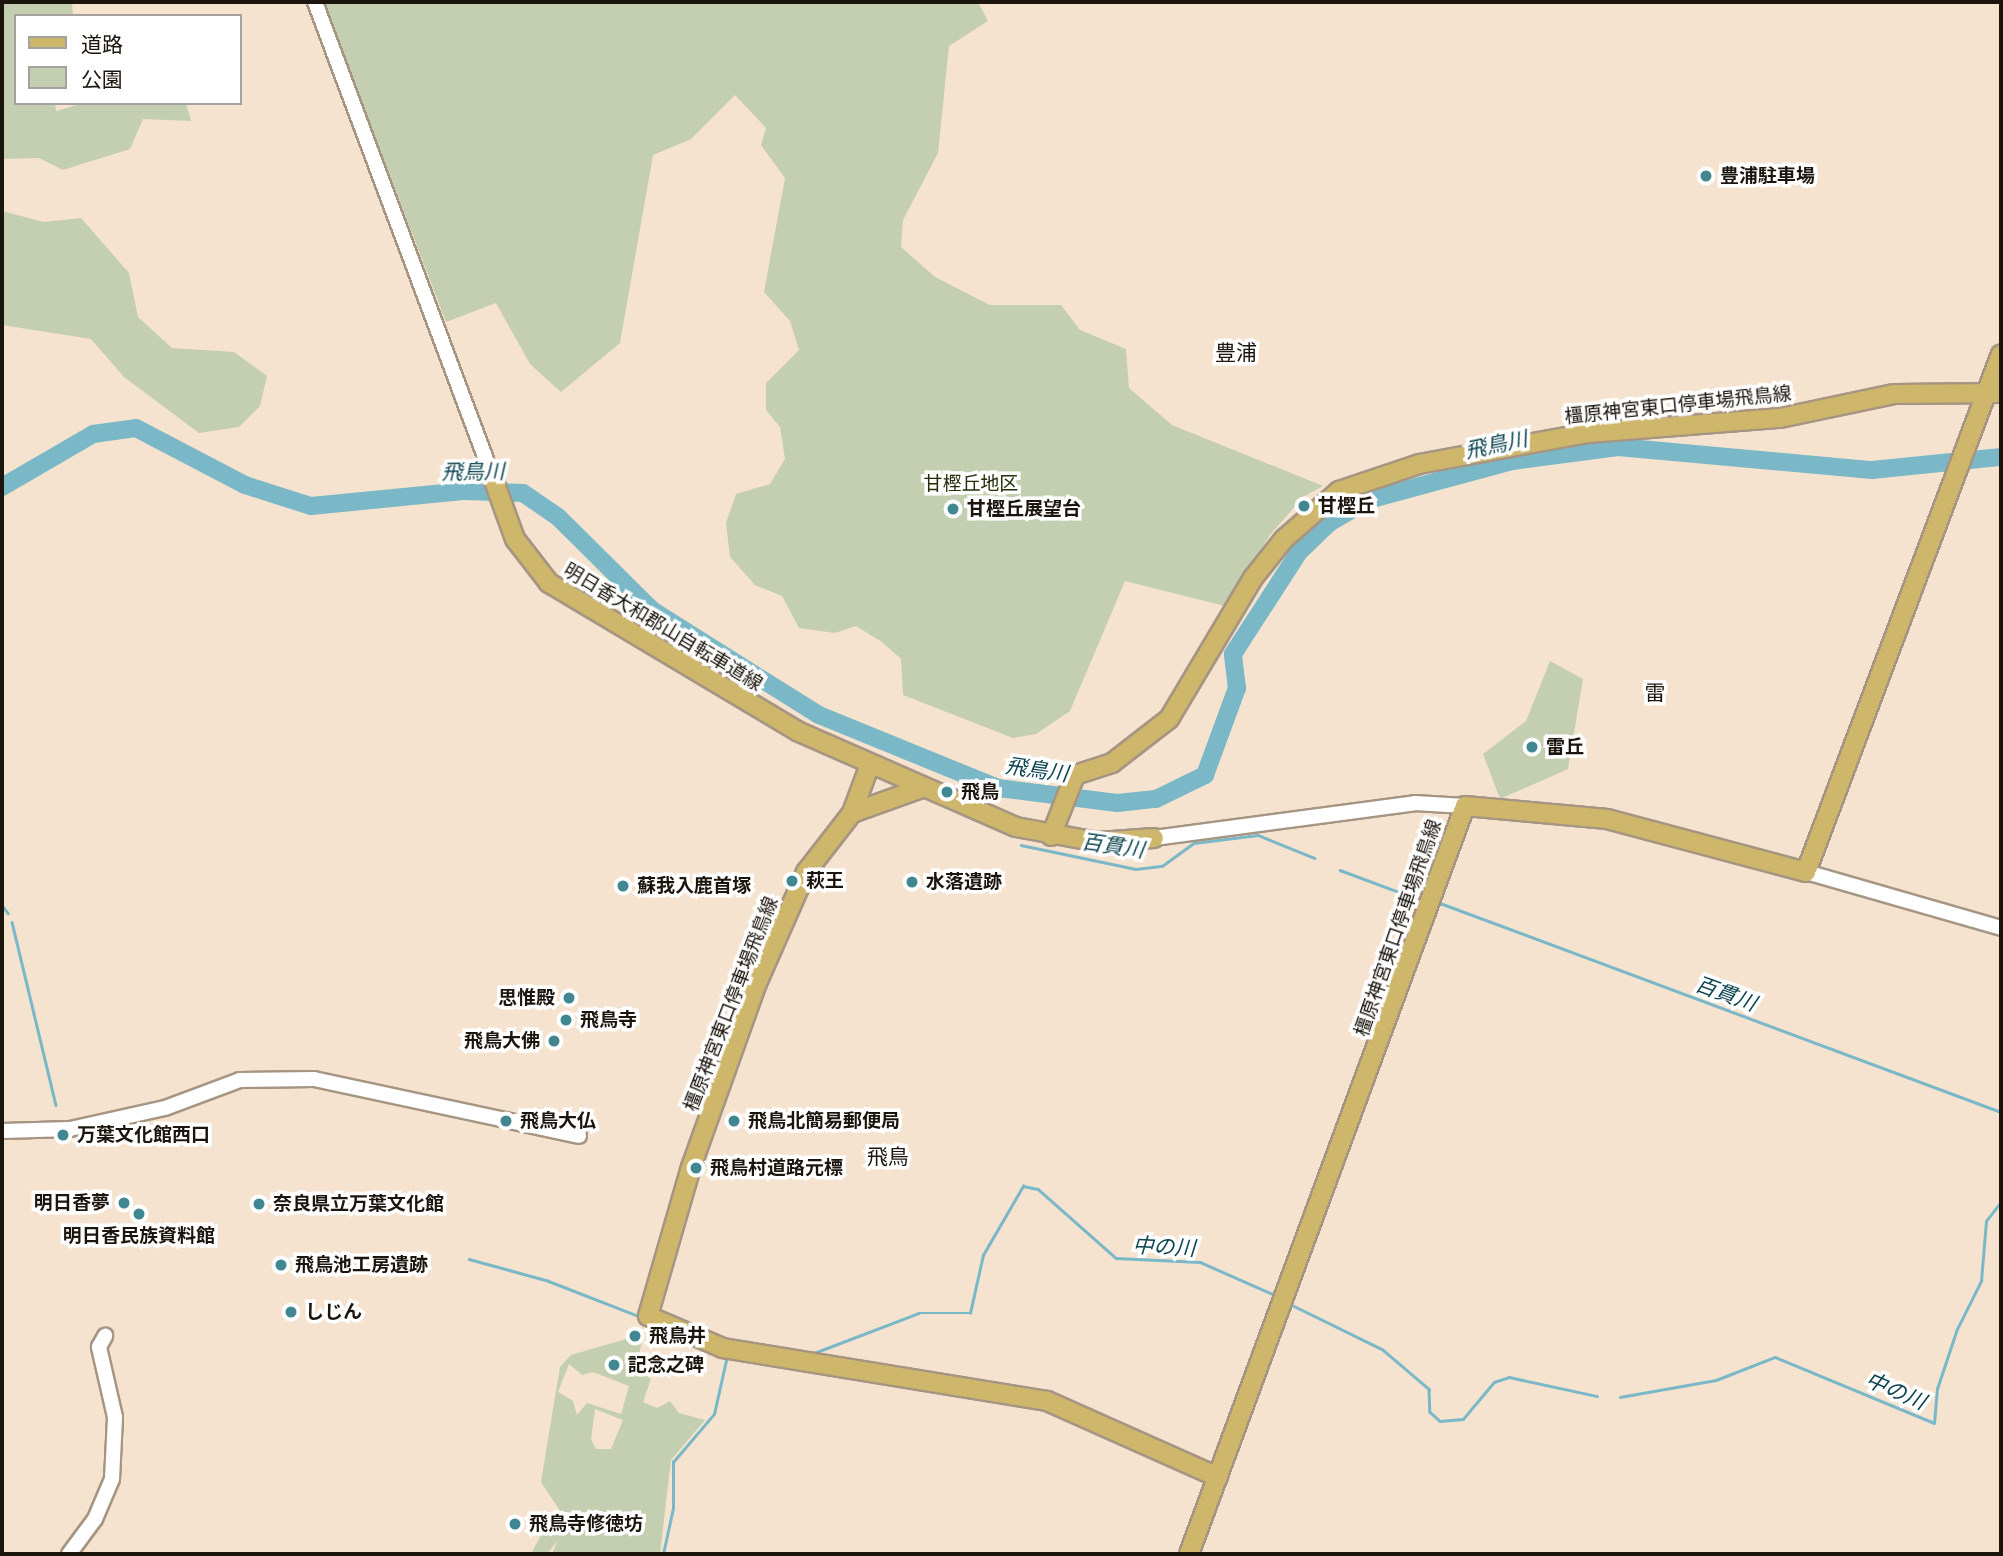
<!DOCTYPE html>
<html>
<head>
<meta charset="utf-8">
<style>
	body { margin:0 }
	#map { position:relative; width:2003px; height:1556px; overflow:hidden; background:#f5e3cf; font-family:Ubuntu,"Noto Sans JP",sans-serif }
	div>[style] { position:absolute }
	.green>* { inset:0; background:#c3cfb0 }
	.stream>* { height:2.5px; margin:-1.25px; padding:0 1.25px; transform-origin:1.25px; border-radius:1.25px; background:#7ab8c8 }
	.river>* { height:18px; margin:-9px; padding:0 9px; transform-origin:9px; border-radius:9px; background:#7ab8c8 }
	.roads { filter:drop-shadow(2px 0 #a69583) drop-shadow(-2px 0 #a69583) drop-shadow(0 2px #a69583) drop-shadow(0 -2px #a69583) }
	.minor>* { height:14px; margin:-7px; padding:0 7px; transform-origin:7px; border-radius:7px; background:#fff }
	.major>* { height:18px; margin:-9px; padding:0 9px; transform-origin:9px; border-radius:9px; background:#ceb76a }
	.dots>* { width:19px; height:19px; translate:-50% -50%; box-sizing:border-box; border:4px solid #fff; border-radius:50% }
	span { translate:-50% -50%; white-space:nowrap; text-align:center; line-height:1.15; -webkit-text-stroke:7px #fff; paint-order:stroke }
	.poi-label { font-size:19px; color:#1b150e; font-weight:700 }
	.left { translate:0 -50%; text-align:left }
	.right { translate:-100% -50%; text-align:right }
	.street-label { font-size:19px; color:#1b150e }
	.park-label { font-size:19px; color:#232e09 }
	.neighbourhood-label { font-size:21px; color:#1b150e }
	.water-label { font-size:21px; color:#0b4450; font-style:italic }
	.frame { position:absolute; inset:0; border:4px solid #1b150e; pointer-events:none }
	.legend { position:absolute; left:14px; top:14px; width:228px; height:91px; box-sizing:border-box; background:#fff; border:2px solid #a4a19f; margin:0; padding:9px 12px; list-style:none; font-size:21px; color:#1b150e }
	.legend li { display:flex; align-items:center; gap:14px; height:35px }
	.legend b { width:35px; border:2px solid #a4a19f }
</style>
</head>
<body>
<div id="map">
	<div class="green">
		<i style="clip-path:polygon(2px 2px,72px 2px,73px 16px,16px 16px,16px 103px,55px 103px,56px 111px,84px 103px,186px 103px,191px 121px,143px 119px,130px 149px,63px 170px,39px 158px,2px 159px)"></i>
		<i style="clip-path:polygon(324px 2px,978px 2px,988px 21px,949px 46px,938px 153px,903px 220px,901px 247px,935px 277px,990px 305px,1061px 305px,1080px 330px,1126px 349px,1129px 388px,1172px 425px,1323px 486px,1303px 497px,1270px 535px,1225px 606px,1125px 581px,1070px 711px,1036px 734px,1013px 738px,903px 695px,901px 659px,882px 642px,856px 626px,835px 633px,799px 628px,782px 596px,755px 585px,730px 557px,726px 523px,736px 494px,770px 484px,785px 459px,780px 427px,766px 410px,766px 383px,799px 350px,790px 321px,764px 292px,785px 178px,761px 145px,766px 128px,735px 95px,691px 139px,653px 155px,620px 343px,561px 392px,530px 364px,496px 303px,446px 322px)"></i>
		<i style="clip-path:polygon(2px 211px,44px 222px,81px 218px,129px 273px,138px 317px,172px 348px,234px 352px,267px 376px,260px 406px,239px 427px,199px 433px,124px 377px,91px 339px,2px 325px)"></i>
		<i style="clip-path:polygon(1550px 661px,1583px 679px,1568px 769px,1500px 799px,1483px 754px,1526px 721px)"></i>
		<i style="clip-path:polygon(evenodd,633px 1337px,642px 1341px,636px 1369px,651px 1379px,643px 1402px,657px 1408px,670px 1401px,679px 1413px,705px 1420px,671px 1460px,660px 1554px,552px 1554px,566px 1520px,541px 1482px,560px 1367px,571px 1355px,633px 1337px,569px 1364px,582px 1375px,593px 1372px,629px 1386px,621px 1414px,587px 1403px,577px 1415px,573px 1401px,558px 1392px,569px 1364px,633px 1337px,595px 1409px,623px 1420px,611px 1449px,596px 1449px,591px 1439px,595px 1409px)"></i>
		<i style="clip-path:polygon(547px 1524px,562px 1535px,547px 1554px,531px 1554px)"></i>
	</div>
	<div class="stream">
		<i style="left:1021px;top:845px;width:117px;rotate:11.8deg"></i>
		<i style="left:1136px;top:869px;width:26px;rotate:-7deg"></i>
		<i style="left:1162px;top:866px;width:39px;rotate:-36deg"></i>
		<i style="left:1194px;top:843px;width:64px;rotate:-7.1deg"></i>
		<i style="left:1258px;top:835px;width:61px;rotate:22deg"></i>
		<i style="left:1340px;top:870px;width:80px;rotate:20.5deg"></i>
		<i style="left:1440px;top:903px;width:599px;rotate:20.43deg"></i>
		<i style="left:2px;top:905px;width:10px;rotate:53deg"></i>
		<i style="left:12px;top:922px;width:188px;rotate:76.5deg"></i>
		<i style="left:469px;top:1259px;width:80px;rotate:15.3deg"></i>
		<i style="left:546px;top:1280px;width:102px;rotate:21.3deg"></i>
		<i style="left:1290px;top:1304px;width:102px;rotate:26.1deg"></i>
		<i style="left:1382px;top:1349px;width:62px;rotate:40.4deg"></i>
		<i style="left:1429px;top:1389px;width:23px;rotate:88deg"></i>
		<i style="left:1430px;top:1412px;width:13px;rotate:42deg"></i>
		<i style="left:1440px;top:1421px;width:23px;rotate:-5deg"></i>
		<i style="left:1463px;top:1419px;width:48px;rotate:-50deg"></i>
		<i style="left:1494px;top:1382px;width:16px;rotate:-18deg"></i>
		<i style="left:1509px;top:1377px;width:90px;rotate:12.2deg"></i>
		<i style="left:814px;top:1353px;width:112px;rotate:-20.9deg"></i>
		<i style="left:919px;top:1313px;width:51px"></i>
		<i style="left:970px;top:1313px;width:59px;rotate:-77.4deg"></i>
		<i style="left:983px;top:1255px;width:80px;rotate:-59.9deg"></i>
		<i style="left:1023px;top:1186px;width:15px;rotate:11deg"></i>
		<i style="left:1038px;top:1189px;width:104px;rotate:41.5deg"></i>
		<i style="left:1116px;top:1258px;width:84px;rotate:2.7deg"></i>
		<i style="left:1200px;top:1262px;width:82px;rotate:23.7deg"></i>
		<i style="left:1620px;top:1397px;width:97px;rotate:-10deg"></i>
		<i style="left:1716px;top:1380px;width:63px;rotate:-21.3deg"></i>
		<i style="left:1775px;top:1357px;width:172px;rotate:22.5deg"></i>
		<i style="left:1934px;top:1423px;width:34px;rotate:-85deg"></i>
		<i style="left:1937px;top:1389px;width:63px;rotate:-71.6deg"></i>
		<i style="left:1957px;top:1329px;width:54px;rotate:-63.4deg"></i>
		<i style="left:1981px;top:1281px;width:60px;rotate:-85.2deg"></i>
		<i style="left:1986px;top:1221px;width:24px;rotate:-52deg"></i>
		<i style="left:663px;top:1554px;width:47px;rotate:-77.7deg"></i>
		<i style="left:673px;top:1508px;width:46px;rotate:-90deg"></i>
		<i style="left:673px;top:1462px;width:63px;rotate:-49.5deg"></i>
		<i style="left:714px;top:1414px;width:59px;rotate:-77.4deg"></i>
	</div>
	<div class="river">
		<i style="left:2px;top:487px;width:105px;rotate:-30.2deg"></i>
		<i style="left:93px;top:434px;width:43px;rotate:-7.9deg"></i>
		<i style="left:136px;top:428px;width:123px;rotate:27.6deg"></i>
		<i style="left:245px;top:485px;width:69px;rotate:17.7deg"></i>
		<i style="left:311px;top:506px;width:155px;rotate:-5.6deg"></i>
		<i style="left:465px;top:491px;width:58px;rotate:2deg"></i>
		<i style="left:523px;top:493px;width:42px;rotate:34.4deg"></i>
		<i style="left:558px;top:517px;width:132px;rotate:44.7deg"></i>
		<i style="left:652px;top:610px;width:197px;rotate:32.2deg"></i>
		<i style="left:819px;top:715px;width:193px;rotate:22.2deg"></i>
		<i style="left:998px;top:788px;width:120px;rotate:7.2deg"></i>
		<i style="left:1117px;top:803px;width:39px;rotate:-6deg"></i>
		<i style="left:1156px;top:799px;width:55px;rotate:-26.1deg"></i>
		<i style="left:1205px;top:775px;width:93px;rotate:-69.8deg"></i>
		<i style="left:1237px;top:688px;width:34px;rotate:-97deg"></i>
		<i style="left:1233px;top:654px;width:121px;rotate:-57.1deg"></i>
		<i style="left:1299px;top:552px;width:42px;rotate:-44deg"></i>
		<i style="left:1329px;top:523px;width:45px;rotate:-30.5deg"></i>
		<i style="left:1368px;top:500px;width:150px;rotate:-15.1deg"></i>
		<i style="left:1513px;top:461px;width:106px;rotate:-7.6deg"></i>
		<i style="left:1618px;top:447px;width:255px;rotate:5.2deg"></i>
		<i style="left:1872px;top:470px;width:130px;rotate:-5.8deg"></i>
	</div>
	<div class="roads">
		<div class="minor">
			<i style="left:315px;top:2px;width:500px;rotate:69.5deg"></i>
			<i style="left:1154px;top:838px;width:263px;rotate:-7.6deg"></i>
			<i style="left:1415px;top:803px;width:50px;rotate:3.4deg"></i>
			<i style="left:1806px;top:872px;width:203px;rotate:16deg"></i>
			<i style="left:2px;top:1131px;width:68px;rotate:-1.7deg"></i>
			<i style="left:70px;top:1129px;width:97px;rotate:-12.5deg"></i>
			<i style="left:165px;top:1108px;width:80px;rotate:-20.5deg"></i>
			<i style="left:240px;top:1080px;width:74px;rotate:-0.8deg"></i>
			<i style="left:314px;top:1079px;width:271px;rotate:12.1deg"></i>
			<i style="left:69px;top:1554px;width:44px;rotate:-53.4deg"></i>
			<i style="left:95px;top:1519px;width:43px;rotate:-67deg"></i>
			<i style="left:112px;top:1479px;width:62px;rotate:-87.2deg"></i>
			<i style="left:115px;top:1417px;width:72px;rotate:-102.9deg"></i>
			<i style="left:99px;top:1347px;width:13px;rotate:-61deg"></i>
		</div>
		<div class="major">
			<i style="left:490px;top:470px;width:73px;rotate:70.1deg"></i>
			<i style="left:515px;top:539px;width:56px;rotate:52.3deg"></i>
			<i style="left:549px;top:583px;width:289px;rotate:30.8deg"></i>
			<i style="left:797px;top:731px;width:239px;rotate:23.7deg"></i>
			<i style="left:1016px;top:827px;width:83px;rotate:10.4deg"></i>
			<i style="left:1098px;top:842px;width:56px;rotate:-4.1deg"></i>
			<i style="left:869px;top:767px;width:49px;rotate:110.3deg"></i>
			<i style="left:852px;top:813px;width:75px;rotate:127.9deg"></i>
			<i style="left:806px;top:872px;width:121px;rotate:113.8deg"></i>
			<i style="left:757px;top:983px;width:195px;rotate:109.7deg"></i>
			<i style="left:691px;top:1167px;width:155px;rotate:106.1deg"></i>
			<i style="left:648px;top:1316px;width:82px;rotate:23.1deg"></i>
			<i style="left:723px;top:1348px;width:328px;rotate:9.3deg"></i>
			<i style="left:1047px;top:1401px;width:187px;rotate:24deg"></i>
			<i style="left:852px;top:813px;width:74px;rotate:-19.7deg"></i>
			<i style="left:1051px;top:836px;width:66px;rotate:-68.5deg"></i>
			<i style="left:1075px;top:775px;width:39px;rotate:-18deg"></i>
			<i style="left:1112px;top:763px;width:72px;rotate:-37.7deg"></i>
			<i style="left:1169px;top:719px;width:164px;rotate:-59.2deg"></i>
			<i style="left:1253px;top:578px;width:50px;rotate:-51.5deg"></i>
			<i style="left:1284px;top:539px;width:73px;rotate:-41.1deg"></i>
			<i style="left:1339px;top:491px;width:84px;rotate:-18.6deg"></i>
			<i style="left:1419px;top:464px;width:172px;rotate:-10.4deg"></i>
			<i style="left:1588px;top:433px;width:193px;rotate:-4.5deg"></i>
			<i style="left:1780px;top:418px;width:116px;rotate:-11.9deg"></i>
			<i style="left:1894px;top:394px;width:107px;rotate:-0.5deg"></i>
			<i style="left:1189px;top:1554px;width:797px;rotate:-69.75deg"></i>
			<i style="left:1465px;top:806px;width:143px;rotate:5.2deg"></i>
			<i style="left:1607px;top:819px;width:206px;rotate:14.9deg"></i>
			<i style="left:1806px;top:872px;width:553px;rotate:-69.37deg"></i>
		</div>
	</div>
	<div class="dots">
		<i style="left:1706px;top:176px;background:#418792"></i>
		<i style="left:1304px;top:506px;background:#418792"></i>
		<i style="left:953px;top:509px;background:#418792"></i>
		<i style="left:1532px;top:747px;background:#418792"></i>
		<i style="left:947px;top:792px;background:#418792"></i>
		<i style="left:792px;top:881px;background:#418792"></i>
		<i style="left:912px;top:882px;background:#418792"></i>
		<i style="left:623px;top:886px;background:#418792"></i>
		<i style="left:569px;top:998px;background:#418792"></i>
		<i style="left:566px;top:1020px;background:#418792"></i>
		<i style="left:554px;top:1041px;background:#418792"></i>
		<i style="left:506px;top:1121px;background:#418792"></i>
		<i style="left:734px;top:1121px;background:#418792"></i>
		<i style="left:63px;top:1135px;background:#418792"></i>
		<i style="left:696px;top:1168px;background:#418792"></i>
		<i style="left:124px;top:1203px;background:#418792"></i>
		<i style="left:259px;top:1204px;background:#418792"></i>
		<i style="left:139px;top:1214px;background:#418792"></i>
		<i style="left:281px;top:1265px;background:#418792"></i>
		<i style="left:291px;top:1312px;background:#418792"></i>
		<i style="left:635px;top:1336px;background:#418792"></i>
		<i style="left:614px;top:1365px;background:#418792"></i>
		<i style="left:515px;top:1524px;background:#418792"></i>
	</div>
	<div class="poi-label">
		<span class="left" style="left:1720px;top:176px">豊浦駐車場</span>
		<span class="left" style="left:1318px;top:506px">甘樫丘</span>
		<span class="left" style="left:967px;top:509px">甘樫丘展望台</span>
		<span class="left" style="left:1546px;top:747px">雷丘</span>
		<span class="left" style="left:961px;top:792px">飛鳥</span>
		<span class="left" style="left:806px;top:881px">萩王</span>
		<span class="left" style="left:926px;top:882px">水落遺跡</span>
		<span class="left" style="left:637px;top:886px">蘇我入鹿首塚</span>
		<span class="right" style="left:555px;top:998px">思惟殿</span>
		<span class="left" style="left:580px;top:1020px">飛鳥寺</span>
		<span class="right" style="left:540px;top:1041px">飛鳥大佛</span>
		<span class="left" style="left:520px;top:1121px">飛鳥大仏</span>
		<span class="left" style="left:748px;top:1121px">飛鳥北簡易郵便局</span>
		<span class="left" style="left:77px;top:1135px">万葉文化館西口</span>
		<span class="left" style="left:710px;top:1168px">飛鳥村道路元標</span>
		<span class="right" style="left:110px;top:1203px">明日香夢</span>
		<span class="left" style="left:273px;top:1204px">奈良県立万葉文化館</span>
		<span style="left:139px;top:1236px">明日香民族資料館</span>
		<span class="left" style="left:295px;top:1265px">飛鳥池工房遺跡</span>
		<span class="left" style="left:305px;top:1312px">しじん</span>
		<span class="left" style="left:649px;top:1336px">飛鳥井</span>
		<span class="left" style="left:628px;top:1365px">記念之碑</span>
		<span class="left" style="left:529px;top:1524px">飛鳥寺修徳坊</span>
	</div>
	<div class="street-label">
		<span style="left:1678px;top:405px;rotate:-6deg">橿原神宮東口停車場飛鳥線</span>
		<span style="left:663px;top:627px;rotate:31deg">明日香大和郡山自転車道線</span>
		<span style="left:1398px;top:928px;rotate:-71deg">橿原神宮東口停車場飛鳥線</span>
		<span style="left:731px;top:1004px;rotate:-69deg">橿原神宮東口停車場飛鳥線</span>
	</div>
	<div class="park-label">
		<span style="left:971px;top:484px">甘樫丘地区</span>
	</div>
	<div class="neighbourhood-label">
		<span style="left:1236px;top:352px">豊浦</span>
		<span style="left:1655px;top:692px">雷</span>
		<span style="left:888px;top:1156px">飛鳥</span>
	</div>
	<div class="water-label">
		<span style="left:1496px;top:444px;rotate:-12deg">飛鳥川</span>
		<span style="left:473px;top:471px;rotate:-1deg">飛鳥川</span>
		<span style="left:1037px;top:769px;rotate:8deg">飛鳥川</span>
		<span style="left:1113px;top:845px;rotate:8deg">百貫川</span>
		<span style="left:1726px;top:993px;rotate:20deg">百貫川</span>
		<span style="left:1164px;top:1246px;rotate:3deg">中の川</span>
		<span style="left:1896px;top:1390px;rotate:23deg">中の川</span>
	</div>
	<div class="frame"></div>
	<ul class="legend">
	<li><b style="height:9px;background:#ceb76a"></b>道路</li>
	<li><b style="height:19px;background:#c3cfb0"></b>公園</li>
	</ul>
</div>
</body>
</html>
